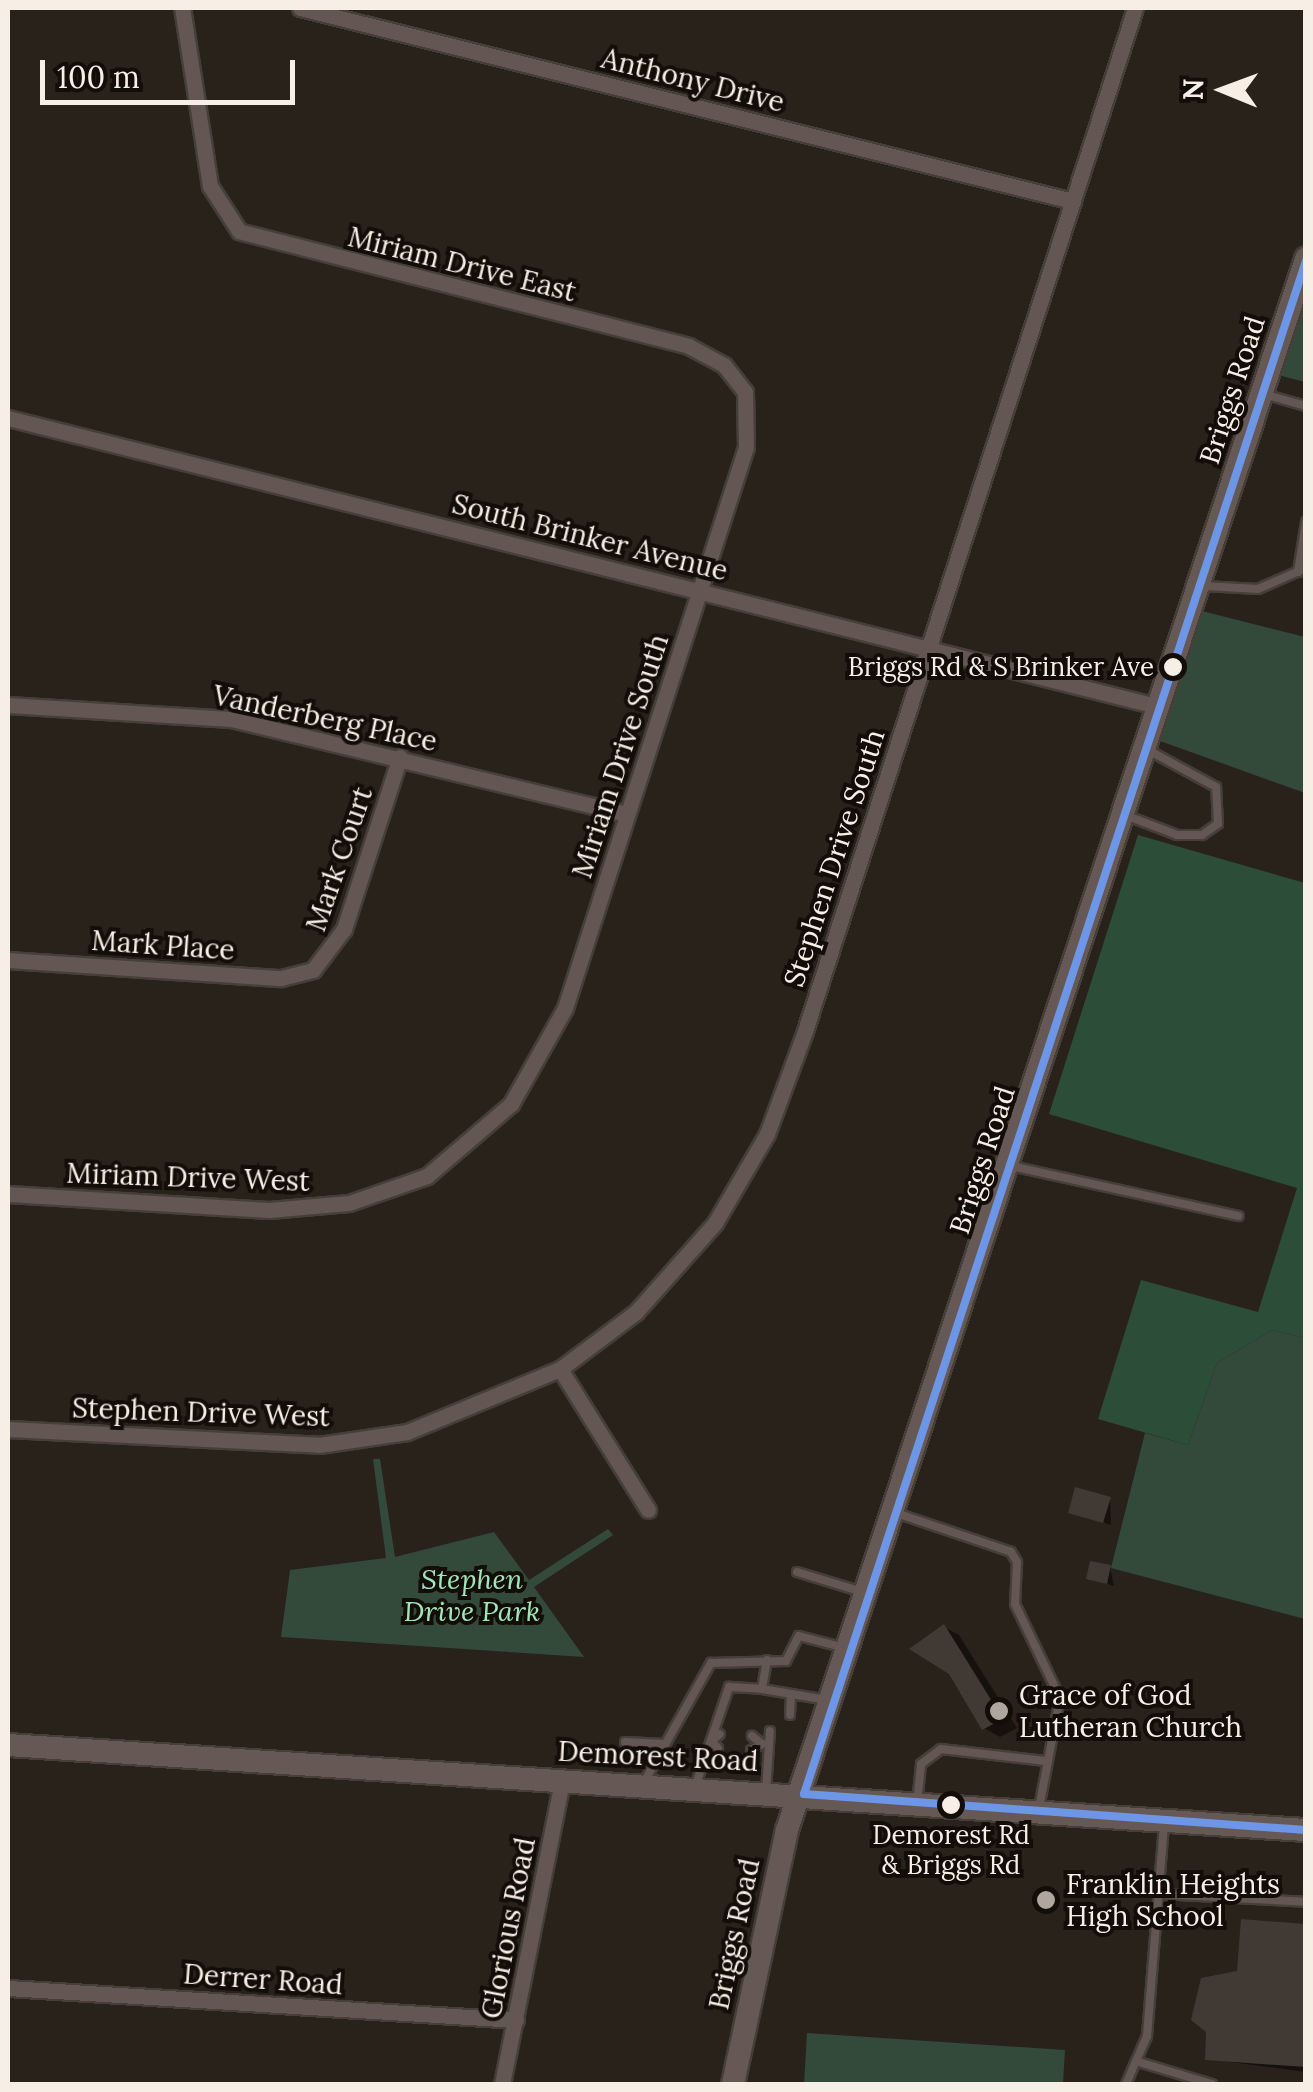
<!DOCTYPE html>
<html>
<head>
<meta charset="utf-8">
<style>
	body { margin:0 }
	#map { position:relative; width:1313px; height:2092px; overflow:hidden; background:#29221b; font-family:Lora,serif }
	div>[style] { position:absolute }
	.green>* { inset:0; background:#334939 }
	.forest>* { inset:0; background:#2c4d38 }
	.shadow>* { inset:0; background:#0007 }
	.building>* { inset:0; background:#413a34 }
	.roads { filter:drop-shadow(2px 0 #453f38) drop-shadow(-2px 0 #453f38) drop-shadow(0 2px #453f38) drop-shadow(0 -2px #453f38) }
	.lane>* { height:8px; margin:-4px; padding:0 4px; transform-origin:4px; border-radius:4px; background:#635653 }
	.street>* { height:15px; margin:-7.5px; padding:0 7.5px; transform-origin:7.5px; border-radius:7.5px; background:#635653 }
	.secondary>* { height:22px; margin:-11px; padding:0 11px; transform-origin:11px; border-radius:11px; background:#665855 }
	.bus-1>* { height:8px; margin:-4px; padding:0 4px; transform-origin:4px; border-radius:4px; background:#6d97e6 }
	.dots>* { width:28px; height:28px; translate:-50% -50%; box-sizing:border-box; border:5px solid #130d07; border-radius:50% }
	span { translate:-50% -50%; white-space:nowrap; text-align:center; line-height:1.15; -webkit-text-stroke:8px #130d07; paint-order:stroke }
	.bus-label { font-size:26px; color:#f7eee5 }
	.right { translate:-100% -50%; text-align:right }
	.street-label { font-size:28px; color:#f7eee5 }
	.park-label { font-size:28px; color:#a2e5b9; font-style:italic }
	.poi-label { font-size:28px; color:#f7eee5 }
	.left { translate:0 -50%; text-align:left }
	.frame { position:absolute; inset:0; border:10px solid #f7eee5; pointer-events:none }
	.north { position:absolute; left:1173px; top:40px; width:100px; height:100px; -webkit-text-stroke:8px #130d07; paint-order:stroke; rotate:271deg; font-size:28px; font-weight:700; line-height:40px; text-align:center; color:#f7eee5 }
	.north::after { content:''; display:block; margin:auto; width:35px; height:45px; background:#f7eee5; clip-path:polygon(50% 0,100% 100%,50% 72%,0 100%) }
	.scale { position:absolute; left:40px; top:60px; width:255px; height:45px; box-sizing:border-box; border:5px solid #f7eee5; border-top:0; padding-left:12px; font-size:30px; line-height:35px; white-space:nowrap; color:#f7eee5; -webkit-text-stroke:8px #130d07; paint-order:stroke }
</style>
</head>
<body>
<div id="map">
	<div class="green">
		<i style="clip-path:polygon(1305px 288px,1305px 382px,1278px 375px)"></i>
		<i style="clip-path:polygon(1202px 611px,1305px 637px,1305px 793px,1160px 741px)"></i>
		<i style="clip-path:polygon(1272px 1330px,1305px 1338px,1305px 1619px,1111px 1568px,1145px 1433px,1188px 1445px,1217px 1363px)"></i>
		<i style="clip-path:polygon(373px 1459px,380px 1459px,395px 1557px,494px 1532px,529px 1580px,608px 1529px,613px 1535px,534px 1587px,584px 1657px,281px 1637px,290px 1570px,386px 1558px)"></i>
		<i style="clip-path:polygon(807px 2033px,1065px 2050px,1063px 2084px,804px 2084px)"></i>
	</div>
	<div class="forest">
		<i style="clip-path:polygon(1138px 835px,1305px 883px,1305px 1338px,1272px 1330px,1217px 1363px,1188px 1445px,1098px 1419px,1141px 1280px,1258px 1312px,1297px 1188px,1049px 1114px)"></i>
	</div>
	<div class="shadow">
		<i style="clip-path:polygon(1110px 1499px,1111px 1525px,1071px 1512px)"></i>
		<i style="clip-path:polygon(1110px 1567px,1114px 1586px,1089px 1578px)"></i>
		<i style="clip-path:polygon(944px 1627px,959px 1635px,1017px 1728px,1000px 1737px,984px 1728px)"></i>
		<i style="clip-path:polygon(1306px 1926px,1306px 2072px,1207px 2059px,1240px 1973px)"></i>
	</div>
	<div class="building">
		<i style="clip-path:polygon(1075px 1487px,1111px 1497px,1103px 1523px,1068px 1513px)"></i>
		<i style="clip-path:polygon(1090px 1561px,1111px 1565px,1107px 1584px,1086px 1579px)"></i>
		<i style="clip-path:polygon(944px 1624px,1003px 1719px,982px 1730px,949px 1674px,909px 1649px)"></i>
		<i style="clip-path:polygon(1241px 1919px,1306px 1924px,1306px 2067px,1205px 2060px,1206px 2032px,1191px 2020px,1201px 1978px,1237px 1971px)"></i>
	</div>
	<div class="roads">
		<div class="lane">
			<i style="left:1267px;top:395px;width:41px;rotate:15.8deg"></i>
			<i style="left:1298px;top:572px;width:51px;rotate:-80.9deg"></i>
			<i style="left:1204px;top:586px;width:54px;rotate:3.2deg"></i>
			<i style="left:1258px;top:589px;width:52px;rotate:-23.6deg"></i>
			<i style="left:1125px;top:815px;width:56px;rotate:21deg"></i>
			<i style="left:1177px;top:835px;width:25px"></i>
			<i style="left:1202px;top:835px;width:19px;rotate:-35deg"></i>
			<i style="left:1218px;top:824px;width:37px;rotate:-93deg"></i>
			<i style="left:1216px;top:787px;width:80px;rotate:-151.5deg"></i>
			<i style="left:1011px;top:1166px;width:233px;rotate:12.4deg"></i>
			<i style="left:899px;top:1514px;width:118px;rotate:18.7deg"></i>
			<i style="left:1011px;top:1552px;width:12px;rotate:59deg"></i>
			<i style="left:1017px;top:1562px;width:42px;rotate:92.7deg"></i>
			<i style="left:1015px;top:1604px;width:104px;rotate:64.4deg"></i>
			<i style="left:1060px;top:1698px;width:112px;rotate:100.8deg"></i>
			<i style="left:797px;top:1572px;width:69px;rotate:16.9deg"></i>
			<i style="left:767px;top:1660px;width:29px;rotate:100deg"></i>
			<i style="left:762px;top:1689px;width:66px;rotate:9.6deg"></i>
			<i style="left:790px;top:1715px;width:21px;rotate:-87deg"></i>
			<i style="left:625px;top:1742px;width:39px;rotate:3deg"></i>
			<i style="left:718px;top:1748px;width:10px;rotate:-135deg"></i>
			<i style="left:711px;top:1741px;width:11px;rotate:-38deg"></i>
			<i style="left:751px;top:1750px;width:13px;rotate:-29deg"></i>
			<i style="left:762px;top:1744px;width:13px;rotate:-141deg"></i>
			<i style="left:643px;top:1784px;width:139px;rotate:-60.7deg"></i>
			<i style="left:711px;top:1663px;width:75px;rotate:-1.5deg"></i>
			<i style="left:786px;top:1661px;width:28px;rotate:-63deg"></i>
			<i style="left:799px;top:1636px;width:48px;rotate:14.6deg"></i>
			<i style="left:695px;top:1787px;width:106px;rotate:-71.2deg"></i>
			<i style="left:729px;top:1687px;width:33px;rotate:3deg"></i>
			<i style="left:766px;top:1791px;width:60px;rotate:-86.2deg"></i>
			<i style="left:917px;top:1803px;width:39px;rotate:-84deg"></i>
			<i style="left:921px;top:1764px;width:25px;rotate:-37deg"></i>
			<i style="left:941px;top:1749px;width:105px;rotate:6.6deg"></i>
			<i style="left:1160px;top:1894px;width:146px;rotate:3.1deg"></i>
			<i style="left:1142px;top:2063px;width:73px;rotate:16.7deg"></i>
			<i style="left:1126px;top:2084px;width:52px;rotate:-66.4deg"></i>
			<i style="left:1147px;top:2036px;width:211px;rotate:-85.4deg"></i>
		</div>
		<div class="street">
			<i style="left:300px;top:8px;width:797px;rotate:14.02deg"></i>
			<i style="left:8px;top:418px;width:1188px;rotate:14.08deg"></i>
			<i style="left:8px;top:705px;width:223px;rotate:3.6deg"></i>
			<i style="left:231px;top:719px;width:407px;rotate:13.5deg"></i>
			<i style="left:8px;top:960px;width:274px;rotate:3.8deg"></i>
			<i style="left:281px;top:978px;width:33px;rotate:-14deg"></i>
			<i style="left:313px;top:970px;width:51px;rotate:-52.9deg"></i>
			<i style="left:344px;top:929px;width:181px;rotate:-72deg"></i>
			<i style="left:8px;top:1194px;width:261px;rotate:3.5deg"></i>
			<i style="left:269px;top:1210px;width:80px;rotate:-5deg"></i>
			<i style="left:349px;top:1203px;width:83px;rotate:-19.1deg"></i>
			<i style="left:427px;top:1176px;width:111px;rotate:-40.6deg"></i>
			<i style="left:511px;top:1104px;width:110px;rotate:-60.6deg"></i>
			<i style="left:565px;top:1008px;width:589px;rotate:-72.12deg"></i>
			<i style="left:746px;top:447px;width:55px;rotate:-91deg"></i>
			<i style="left:745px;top:392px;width:34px;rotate:-128deg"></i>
			<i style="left:724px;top:365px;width:40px;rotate:-152deg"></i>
			<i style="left:689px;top:346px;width:464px;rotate:-165.7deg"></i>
			<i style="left:239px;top:231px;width:54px;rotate:-122.8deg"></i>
			<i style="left:210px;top:186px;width:180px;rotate:-98.9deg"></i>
			<i style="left:560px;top:1369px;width:166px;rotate:58deg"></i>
			<i style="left:8px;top:1429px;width:311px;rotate:2.9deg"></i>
			<i style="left:319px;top:1445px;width:89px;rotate:-8.4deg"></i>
			<i style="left:407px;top:1432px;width:165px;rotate:-22.4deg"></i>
			<i style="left:560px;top:1369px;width:95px;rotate:-36.9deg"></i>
			<i style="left:636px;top:1312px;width:119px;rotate:-48.4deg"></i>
			<i style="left:715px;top:1223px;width:103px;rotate:-59.7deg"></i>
			<i style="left:767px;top:1134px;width:110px;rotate:-69.7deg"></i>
			<i style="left:805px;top:1031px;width:1075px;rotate:-72.12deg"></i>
			<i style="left:8px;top:1988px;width:509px;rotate:3.6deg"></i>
			<i style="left:502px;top:2084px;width:309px;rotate:-78.8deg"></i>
		</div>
		<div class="secondary">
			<i style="left:8px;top:1745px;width:1301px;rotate:3.75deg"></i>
			<i style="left:733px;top:2084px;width:260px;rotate:-78deg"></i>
			<i style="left:787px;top:1830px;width:1655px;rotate:-71.72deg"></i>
		</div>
	</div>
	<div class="bus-1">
		<i style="left:804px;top:1794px;width:1613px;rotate:-71.87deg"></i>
		<i style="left:804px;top:1794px;width:503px;rotate:4.1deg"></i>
	</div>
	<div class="dots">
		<i style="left:1173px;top:667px;background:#f7eee5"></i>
		<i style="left:999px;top:1711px;background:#afa79e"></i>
		<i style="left:951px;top:1805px;background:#f7eee5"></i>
		<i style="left:1046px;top:1900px;background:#afa79e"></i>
	</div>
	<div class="bus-label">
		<span class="right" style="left:1154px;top:667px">Briggs Rd &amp; S Brinker Ave</span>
		<span style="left:951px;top:1850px">Demorest Rd<br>&amp; Briggs Rd</span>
	</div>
	<div class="street-label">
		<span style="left:693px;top:80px;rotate:14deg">Anthony Drive</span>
		<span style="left:462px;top:264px;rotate:14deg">Miriam Drive East</span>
		<span style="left:1232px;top:390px;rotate:-72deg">Briggs Road</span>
		<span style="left:590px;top:537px;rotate:14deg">South Brinker Avenue</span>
		<span style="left:325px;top:718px;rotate:12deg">Vanderberg Place</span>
		<span style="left:620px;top:756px;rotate:-72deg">Miriam Drive South</span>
		<span style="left:834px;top:858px;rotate:-72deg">Stephen Drive South</span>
		<span style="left:339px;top:859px;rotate:-71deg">Mark Court</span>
		<span style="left:163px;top:945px;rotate:4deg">Mark Place</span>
		<span style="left:982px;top:1160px;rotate:-72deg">Briggs Road</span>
		<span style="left:188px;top:1177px;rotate:2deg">Miriam Drive West</span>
		<span style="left:201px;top:1412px;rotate:2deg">Stephen Drive West</span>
		<span style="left:658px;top:1756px;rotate:3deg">Demorest Road</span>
		<span style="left:508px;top:1928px;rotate:-79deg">Glorious Road</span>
		<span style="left:734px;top:1934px;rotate:-78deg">Briggs Road</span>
		<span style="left:263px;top:1979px;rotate:4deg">Derrer Road</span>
	</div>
	<div class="park-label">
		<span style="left:472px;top:1595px">Stephen<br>Drive Park</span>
	</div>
	<div class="poi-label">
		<span class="left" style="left:1019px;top:1711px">Grace of God<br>Lutheran Church</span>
		<span class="left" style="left:1066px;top:1900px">Franklin Heights<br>High School</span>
	</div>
	<div class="frame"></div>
	<div class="north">N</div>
	<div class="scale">100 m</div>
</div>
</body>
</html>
